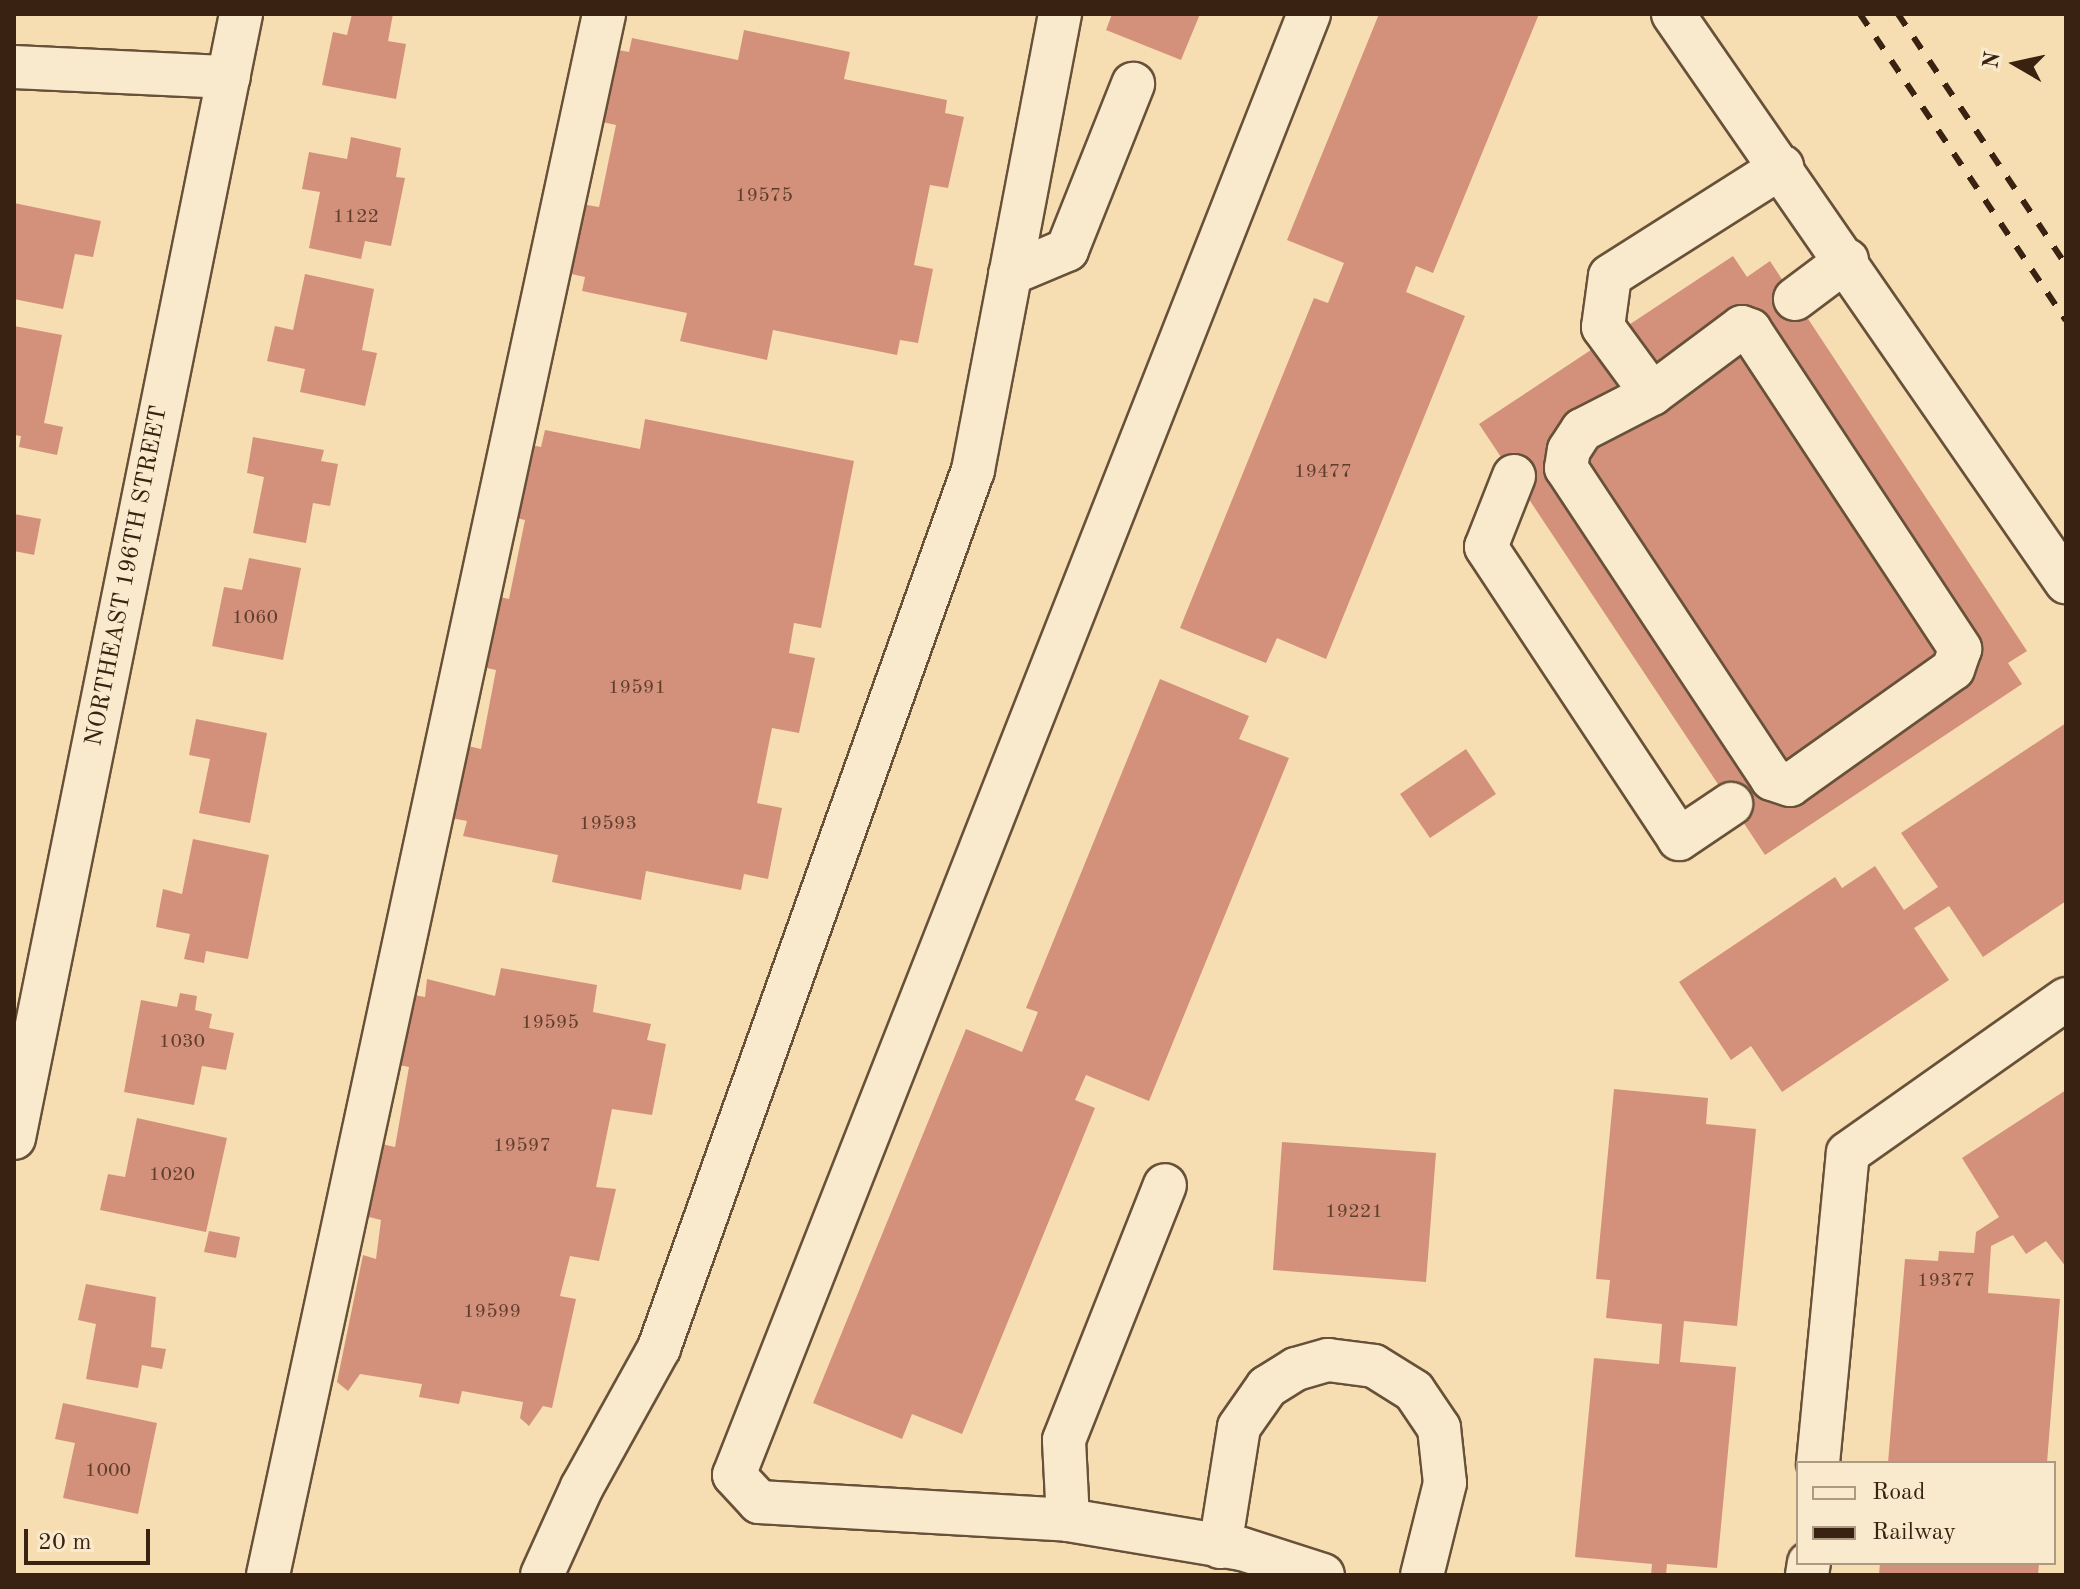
<!DOCTYPE html>
<html>
<head>
<meta charset="utf-8">
<style>
	body { margin:0 }
	#map { position:relative; width:2080px; height:1589px; overflow:hidden; background:#f7deb2; font-family:"Old Standard TT",serif }
	div>[style] { position:absolute }
	.building>* { inset:0; background:#d3917b }
	.roads { filter:drop-shadow(2px 0 #685139) drop-shadow(-2px 0 #685139) drop-shadow(0 2px #685139) drop-shadow(0 -2px #685139) }
	.minor>* { height:42px; margin:-21px; padding:0 21px; transform-origin:21px; border-radius:21px; background:#faeacd }
	.rail>* { height:6px; margin-top:-3px; transform-origin:0; background:repeating-linear-gradient(90deg,#392211 0 14px,transparent 0 28px) }
	span { translate:-50% -50%; white-space:nowrap; text-align:center; line-height:1.15; -webkit-text-stroke:6px #faeacd; paint-order:stroke }
	.number-label { font-size:20px; color:#603e2c }
	.number-label span { -webkit-text-stroke-width:0 }
	.street-label { font-size:24px; color:#392211 }
	.frame { position:absolute; inset:0; border:16px solid #392211; pointer-events:none }
	.legend { position:absolute; left:1796px; top:1461px; width:260px; height:104px; box-sizing:border-box; background:#faeacd; border:2px solid #ad9a82; margin:0; padding:10px 14px; list-style:none; font-size:24px; color:#392211 }
	.legend li { display:flex; align-items:center; gap:16px; height:40px }
	.legend b { width:40px; border:2px solid #ad9a82 }
	.north { position:absolute; left:1976px; top:24px; width:80px; height:80px; -webkit-text-stroke:6px #faeacd; paint-order:stroke; rotate:279deg; font-size:22px; font-weight:700; line-height:32px; text-align:center; color:#392211 }
	.north::after { content:''; display:block; margin:auto; width:28px; height:36px; background:#392211; clip-path:polygon(50% 0,100% 100%,50% 72%,0 100%) }
	.scale { position:absolute; left:24px; top:1529px; width:126px; height:36px; box-sizing:border-box; border:4px solid #392211; border-top:0; padding-left:10px; font-size:24px; line-height:28px; white-space:nowrap; color:#392211; -webkit-text-stroke:6px #faeacd; paint-order:stroke }
</style>
</head>
<body>
<div id="map">
	<div class="building">
		<i style="clip-path:polygon(352px 14px,393px 14px,388px 41px,406px 44px,396px 99px,322px 85px,333px 32px,347px 35px)"></i>
		<i style="clip-path:polygon(1112px 14px,1200px 14px,1181px 60px,1106px 30px)"></i>
		<i style="clip-path:polygon(1379px 14px,1539px 14px,1433px 273px,1416px 266px,1406px 292px,1465px 316px,1326px 659px,1277px 638px,1266px 663px,1180px 628px,1314px 298px,1328px 303px,1344px 263px,1287px 240px)"></i>
		<i style="clip-path:polygon(744px 30px,850px 52px,844px 79px,947px 100px,945px 113px,964px 117px,948px 188px,930px 185px,914px 265px,933px 269px,918px 343px,900px 340px,897px 355px,773px 330px,767px 360px,680px 341px,687px 313px,582px 291px,585px 277px,567px 273px,581px 204px,599px 207px,616px 125px,598px 121px,613px 49px,629px 52px,632px 38px,738px 60px)"></i>
		<i style="clip-path:polygon(351px 137px,401px 148px,396px 177px,405px 178px,391px 246px,365px 241px,361px 259px,309px 248px,320px 192px,302px 189px,309px 152px,347px 159px)"></i>
		<i style="clip-path:polygon(14px 203px,101px 221px,93px 257px,75px 254px,63px 309px,14px 299px)"></i>
		<i style="clip-path:polygon(1733px 256px,1747px 277px,1770px 261px,2027px 651px,2008px 663px,2022px 684px,1765px 855px,1479px 424px)"></i>
		<i style="clip-path:polygon(305px 274px,374px 289px,362px 350px,377px 353px,365px 406px,300px 392px,305px 369px,267px 361px,275px 326px,293px 330px)"></i>
		<i style="clip-path:polygon(14px 326px,62px 335px,44px 423px,63px 427px,57px 455px,19px 447px,21px 436px,14px 435px)"></i>
		<i style="clip-path:polygon(645px 419px,854px 461px,821px 628px,794px 623px,789px 653px,815px 658px,799px 733px,772px 728px,757px 803px,782px 808px,768px 879px,744px 874px,741px 890px,646px 871px,641px 900px,552px 882px,558px 855px,463px 836px,467px 821px,440px 816px,455px 743px,481px 749px,496px 670px,473px 665px,487px 594px,509px 599px,525px 520px,502px 515px,517px 442px,541px 447px,545px 430px,640px 449px)"></i>
		<i style="clip-path:polygon(253px 437px,324px 450px,321px 461px,338px 464px,330px 506px,313px 503px,306px 543px,253px 533px,264px 477px,247px 473px)"></i>
		<i style="clip-path:polygon(14px 514px,41px 519px,34px 555px,14px 551px)"></i>
		<i style="clip-path:polygon(249px 558px,301px 568px,283px 660px,212px 646px,224px 587px,242px 590px)"></i>
		<i style="clip-path:polygon(1160px 679px,1249px 716px,1239px 739px,1289px 758px,1149px 1101px,1086px 1075px,1075px 1100px,1095px 1108px,962px 1434px,912px 1414px,902px 1439px,813px 1403px,966px 1029px,1022px 1052px,1038px 1012px,1026px 1008px)"></i>
		<i style="clip-path:polygon(196px 719px,267px 733px,250px 823px,199px 813px,210px 759px,189px 755px)"></i>
		<i style="clip-path:polygon(2066px 723px,2066px 901px,1983px 957px,1949px 906px,1914px 928px,1949px 980px,1782px 1092px,1751px 1046px,1731px 1060px,1679px 982px,1835px 877px,1842px 888px,1875px 866px,1904px 910px,1938px 887px,1901px 833px)"></i>
		<i style="clip-path:polygon(1466px 749px,1496px 794px,1430px 838px,1400px 794px)"></i>
		<i style="clip-path:polygon(193px 839px,269px 855px,248px 959px,206px 951px,204px 963px,184px 959px,190px 934px,156px 927px,163px 889px,182px 894px)"></i>
		<i style="clip-path:polygon(501px 968px,597px 985px,593px 1012px,651px 1024px,647px 1040px,666px 1044px,652px 1115px,612px 1109px,596px 1187px,616px 1189px,599px 1261px,570px 1256px,560px 1296px,576px 1299px,552px 1408px,543px 1406px,529px 1426px,520px 1418px,523px 1402px,462px 1391px,459px 1404px,419px 1397px,422px 1384px,360px 1374px,348px 1391px,337px 1382px,363px 1255px,376px 1259px,381px 1220px,365px 1216px,377px 1143px,395px 1147px,409px 1067px,394px 1064px,409px 994px,425px 997px,427px 979px,495px 996px)"></i>
		<i style="clip-path:polygon(180px 993px,197px 996px,195px 1010px,212px 1014px,209px 1028px,234px 1033px,226px 1070px,202px 1066px,194px 1105px,124px 1092px,141px 1000px,177px 1007px)"></i>
		<i style="clip-path:polygon(1614px 1089px,1708px 1098px,1706px 1124px,1756px 1129px,1737px 1326px,1684px 1321px,1680px 1362px,1736px 1367px,1717px 1568px,1667px 1564px,1666px 1575px,1651px 1575px,1652px 1564px,1575px 1557px,1594px 1358px,1659px 1364px,1662px 1324px,1606px 1318px,1610px 1280px,1596px 1279px)"></i>
		<i style="clip-path:polygon(2066px 1090px,2066px 1267px,2046px 1241px,2026px 1254px,2013px 1235px,1991px 1246px,1988px 1293px,2060px 1299px,2047px 1463px,1888px 1463px,1905px 1259px,1938px 1261px,1939px 1251px,1974px 1253px,1976px 1232px,1999px 1217px,1962px 1158px)"></i>
		<i style="clip-path:polygon(137px 1118px,227px 1138px,206px 1232px,100px 1210px,108px 1174px,125px 1177px)"></i>
		<i style="clip-path:polygon(1282px 1142px,1436px 1153px,1426px 1282px,1273px 1270px)"></i>
		<i style="clip-path:polygon(209px 1231px,240px 1237px,236px 1258px,204px 1252px)"></i>
		<i style="clip-path:polygon(86px 1284px,156px 1297px,151px 1347px,166px 1349px,162px 1369px,142px 1365px,138px 1388px,86px 1379px,96px 1324px,78px 1320px)"></i>
		<i style="clip-path:polygon(63px 1403px,157px 1423px,138px 1514px,63px 1498px,75px 1443px,55px 1439px)"></i>
		<i style="clip-path:polygon(1880px 1563px,2039px 1563px,2038px 1575px,1879px 1575px)"></i>
	</div>
	<div class="roads">
		<div class="minor">
			<i style="left:1309px;top:14px;width:1570px;rotate:111.48deg"></i>
			<i style="left:734px;top:1475px;width:37px;rotate:47deg"></i>
			<i style="left:759px;top:1502px;width:310px;rotate:3.3deg"></i>
			<i style="left:1068px;top:1520px;width:176px;rotate:9.5deg"></i>
			<i style="left:1242px;top:1549px;width:85px;rotate:17.8deg"></i>
			<i style="left:1673px;top:14px;width:691px;rotate:55.32deg"></i>
			<i style="left:14px;top:67px;width:215px;rotate:2.7deg"></i>
			<i style="left:1010px;top:274px;width:62px;rotate:-22.8deg"></i>
			<i style="left:1067px;top:250px;width:179px;rotate:-68.3deg"></i>
			<i style="left:1795px;top:299px;width:65px;rotate:-36.9deg"></i>
			<i style="left:1742px;top:327px;width:9px;rotate:21deg"></i>
			<i style="left:1750px;top:330px;width:382px;rotate:56.6deg"></i>
			<i style="left:1960px;top:649px;width:21px;rotate:109deg"></i>
			<i style="left:1953px;top:669px;width:200px;rotate:144.6deg"></i>
			<i style="left:1790px;top:785px;width:19px;rotate:-162deg"></i>
			<i style="left:1772px;top:779px;width:373px;rotate:-123.5deg"></i>
			<i style="left:1566px;top:468px;width:18px;rotate:-81deg"></i>
			<i style="left:1569px;top:450px;width:24px;rotate:-57deg"></i>
			<i style="left:1582px;top:430px;width:79px;rotate:-27.2deg"></i>
			<i style="left:1652px;top:394px;width:112px;rotate:-36.7deg"></i>
			<i style="left:1652px;top:394px;width:83px;rotate:-126.2deg"></i>
			<i style="left:1603px;top:327px;width:51px;rotate:-82.2deg"></i>
			<i style="left:1610px;top:276px;width:204px;rotate:-32.4deg"></i>
			<i style="left:1514px;top:476px;width:76px;rotate:111.5deg"></i>
			<i style="left:1486px;top:547px;width:350px;rotate:56.5deg"></i>
			<i style="left:1679px;top:839px;width:63px;rotate:-33.9deg"></i>
			<i style="left:14px;top:1138px;width:1147px;rotate:-78.58deg"></i>
			<i style="left:1818px;top:1463px;width:311px;rotate:-84.5deg"></i>
			<i style="left:1848px;top:1153px;width:267px;rotate:-35.2deg"></i>
			<i style="left:1068px;top:1520px;width:80px;rotate:-92.9deg"></i>
			<i style="left:1064px;top:1440px;width:274px;rotate:-68.4deg"></i>
			<i style="left:1220px;top:1547px;width:121px;rotate:-81deg"></i>
			<i style="left:1239px;top:1427px;width:49px;rotate:-55deg"></i>
			<i style="left:1267px;top:1387px;width:34px;rotate:-32deg"></i>
			<i style="left:1296px;top:1369px;width:33px;rotate:-16deg"></i>
			<i style="left:1328px;top:1360px;width:46px;rotate:7.4deg"></i>
			<i style="left:1374px;top:1366px;width:47px;rotate:32deg"></i>
			<i style="left:1414px;top:1391px;width:45px;rotate:56deg"></i>
			<i style="left:1439px;top:1428px;width:55px;rotate:83.8deg"></i>
			<i style="left:1445px;top:1483px;width:95px;rotate:104deg"></i>
			<i style="left:268px;top:1575px;width:1597px;rotate:-77.85deg"></i>
			<i style="left:542px;top:1575px;width:97px;rotate:-65.6deg"></i>
			<i style="left:582px;top:1487px;width:159px;rotate:-61deg"></i>
			<i style="left:659px;top:1348px;width:932px;rotate:-70.32deg"></i>
			<i style="left:973px;top:470px;width:464px;rotate:-79.2deg"></i>
			<i style="left:1807px;top:1575px;width:12px;rotate:-81deg"></i>
		</div>
	</div>
	<div class="rail">
		<i style="left:1860px;top:14px;width:369px;rotate:56.1deg"></i>
		<i style="left:1898px;top:14px;width:302px;rotate:56.2deg"></i>
	</div>
	<div class="number-label">
		<span style="left:764px;top:196px">19575</span>
		<span style="left:356px;top:217px">1122</span>
		<span style="left:1323px;top:472px">19477</span>
		<span style="left:255px;top:618px">1060</span>
		<span style="left:637px;top:688px">19591</span>
		<span style="left:608px;top:824px">19593</span>
		<span style="left:550px;top:1023px">19595</span>
		<span style="left:182px;top:1042px">1030</span>
		<span style="left:522px;top:1146px">19597</span>
		<span style="left:172px;top:1175px">1020</span>
		<span style="left:1354px;top:1212px">19221</span>
		<span style="left:1946px;top:1281px">19377</span>
		<span style="left:492px;top:1312px">19599</span>
		<span style="left:108px;top:1471px">1000</span>
	</div>
	<div class="street-label">
		<span style="left:128px;top:576px;rotate:-79deg">NORTHEAST 196TH STREET</span>
	</div>
	<div class="frame"></div>
	<ul class="legend">
	<li><b style="height:10px;background:#faeacd"></b>Road</li>
	<li><b style="height:10px;background:#392211"></b>Railway</li>
	</ul>
	<div class="north">N</div>
	<div class="scale">20 m</div>
</div>
</body>
</html>
